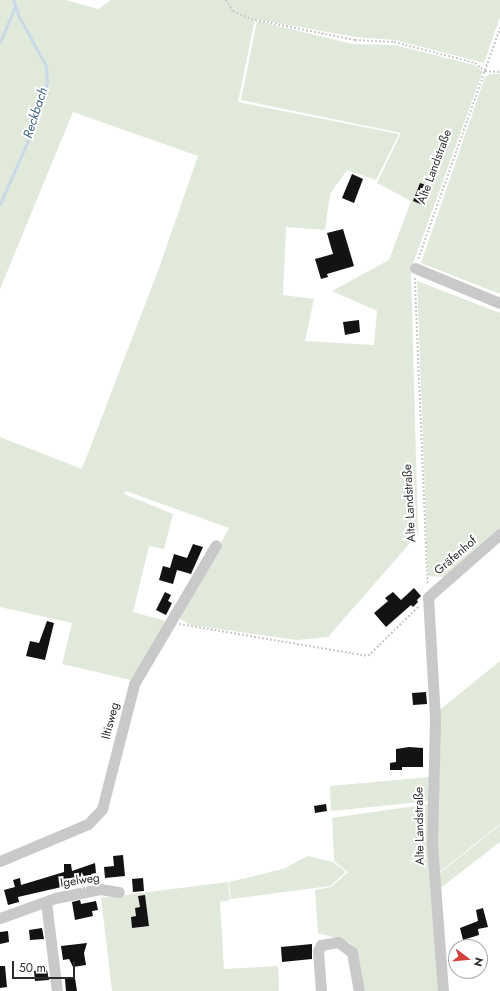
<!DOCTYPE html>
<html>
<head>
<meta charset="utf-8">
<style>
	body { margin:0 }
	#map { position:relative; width:500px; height:991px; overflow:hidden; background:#fff; font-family:Jost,sans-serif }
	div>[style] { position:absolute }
	.green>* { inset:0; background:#e1e9db }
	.stream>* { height:2.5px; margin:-1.25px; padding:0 1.25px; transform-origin:1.25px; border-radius:1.25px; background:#c9d9e7 }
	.building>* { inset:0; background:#131313 }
	.path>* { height:1.5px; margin-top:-0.75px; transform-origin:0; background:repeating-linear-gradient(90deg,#c9c9c9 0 2px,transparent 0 4px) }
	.minor>* { height:11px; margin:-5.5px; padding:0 5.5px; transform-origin:5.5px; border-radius:5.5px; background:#c9c9c9 }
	span { translate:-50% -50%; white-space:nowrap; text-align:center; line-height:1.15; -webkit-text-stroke:4px #fff; paint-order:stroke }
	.street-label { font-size:12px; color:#2c2c2c }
	.water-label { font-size:13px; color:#426686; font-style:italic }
	.north { position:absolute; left:448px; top:939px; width:40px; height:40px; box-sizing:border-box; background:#fff; border:1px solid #ababab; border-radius:50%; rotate:106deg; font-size:11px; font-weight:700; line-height:16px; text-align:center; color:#2c2c2c }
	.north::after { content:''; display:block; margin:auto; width:14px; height:18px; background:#d4403e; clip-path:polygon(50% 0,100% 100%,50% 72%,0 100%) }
	.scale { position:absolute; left:12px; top:961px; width:63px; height:18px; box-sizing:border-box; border:2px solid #2c2c2c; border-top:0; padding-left:5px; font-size:12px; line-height:14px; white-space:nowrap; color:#2c2c2c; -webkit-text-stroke:3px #fff; paint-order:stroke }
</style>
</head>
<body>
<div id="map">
	<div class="green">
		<i style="clip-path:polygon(0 0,66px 0,98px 9px,111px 0,500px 0,500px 17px,484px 63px,395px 40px,355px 37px,255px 19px,238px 102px,399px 134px,376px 180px,347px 170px,330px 194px,325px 230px,286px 227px,283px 295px,314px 299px,305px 341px,374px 345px,377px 311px,332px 291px,389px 260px,411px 201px,377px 183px,401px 133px,241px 100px,257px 21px,353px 44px,395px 45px,474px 65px,483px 71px,411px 269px,418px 534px,328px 637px,297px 640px,190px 625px,179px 618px,229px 528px,126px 491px,124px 494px,173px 514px,164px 549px,149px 546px,133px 612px,169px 622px,135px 681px,62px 664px,72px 623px,0 607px,0 437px,82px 469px,159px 268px,198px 156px,73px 112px,0 289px)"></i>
		<i style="clip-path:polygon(490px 74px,500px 74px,500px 294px,421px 263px,485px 77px)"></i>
		<i style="clip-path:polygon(417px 281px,500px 313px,500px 529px,445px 577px,428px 576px)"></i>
		<i style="clip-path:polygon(500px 661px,500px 824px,436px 875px,437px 712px)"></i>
		<i style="clip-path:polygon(430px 777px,430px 801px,331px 811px,330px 786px)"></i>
		<i style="clip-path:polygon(429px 804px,441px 991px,364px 991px,358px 951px,349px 942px,318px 933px,315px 890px,331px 887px,348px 872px,334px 861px,332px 818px)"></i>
		<i style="clip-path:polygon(500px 825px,500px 842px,438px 890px,436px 876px)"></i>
		<i style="clip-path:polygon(308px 856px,333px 862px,346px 872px,330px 886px,231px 899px,229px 882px,283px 869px)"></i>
		<i style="clip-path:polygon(228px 882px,230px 900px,220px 902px,224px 969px,278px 966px,279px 991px,112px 991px,101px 898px)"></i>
	</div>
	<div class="stream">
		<i style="left:0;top:42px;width:39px;rotate:-67deg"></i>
		<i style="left:0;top:204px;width:96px;rotate:-66.1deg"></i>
		<i style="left:39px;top:116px;width:35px;rotate:-77deg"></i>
		<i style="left:47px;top:82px;width:16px;rotate:-94deg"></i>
		<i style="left:46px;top:66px;width:56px;rotate:-118.9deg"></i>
		<i style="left:19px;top:17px;width:18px;rotate:-109deg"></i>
	</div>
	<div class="building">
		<i style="clip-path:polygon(352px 174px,363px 179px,354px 203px,342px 198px)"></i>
		<i style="clip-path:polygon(420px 183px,431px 187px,423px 205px,413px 201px)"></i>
		<i style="clip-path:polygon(343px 229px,354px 266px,327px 274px,328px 277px,321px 279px,315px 259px,333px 254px,327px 233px)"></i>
		<i style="clip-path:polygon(359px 320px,360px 332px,345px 335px,343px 322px)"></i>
		<i style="clip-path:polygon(193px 544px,203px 547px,191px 574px,177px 570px,173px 584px,159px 580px,163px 566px,170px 568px,174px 554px,187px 558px)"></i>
		<i style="clip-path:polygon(414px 588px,421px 596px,417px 600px,418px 602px,413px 607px,411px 605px,386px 627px,374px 613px,388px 601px,385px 598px,393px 592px,401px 600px)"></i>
		<i style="clip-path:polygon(165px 592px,171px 595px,168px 601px,172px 603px,166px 615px,156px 610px)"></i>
		<i style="clip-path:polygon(47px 621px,54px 623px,45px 660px,26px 656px,30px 641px,39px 643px)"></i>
		<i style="clip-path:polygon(426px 692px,427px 704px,413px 705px,412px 693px)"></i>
		<i style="clip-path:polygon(409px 747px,423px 748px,423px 767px,402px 767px,402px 770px,390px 770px,390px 763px,396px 762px,396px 749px)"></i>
		<i style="clip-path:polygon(326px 804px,327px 811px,315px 813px,314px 806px)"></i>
		<i style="clip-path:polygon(123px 855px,125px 876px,105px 878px,104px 867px,114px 866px,113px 856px)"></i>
		<i style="clip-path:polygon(95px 863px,96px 873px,91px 874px,92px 880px,18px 897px,19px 902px,8px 905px,4px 890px,15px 887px,13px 880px,20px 878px,21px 885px,64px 872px,64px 864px,71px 864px,72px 871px)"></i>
		<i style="clip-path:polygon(143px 878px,144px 891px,133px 892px,132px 879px)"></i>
		<i style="clip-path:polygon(145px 895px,149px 926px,132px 928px,131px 917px,136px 916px,135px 908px,140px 907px,138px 896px)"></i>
		<i style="clip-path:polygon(80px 900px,81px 904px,96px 901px,98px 910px,92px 911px,93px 916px,75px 920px,72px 902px)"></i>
		<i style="clip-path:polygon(483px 908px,488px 927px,478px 929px,479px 935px,463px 940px,460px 928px,478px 921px,476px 910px)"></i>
		<i style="clip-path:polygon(42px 928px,44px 939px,30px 940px,29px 930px)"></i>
		<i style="clip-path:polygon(8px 931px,9px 942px,0 944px,0 932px)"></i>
		<i style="clip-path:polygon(87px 943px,84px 953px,86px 965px,73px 967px,69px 959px,63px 960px,61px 946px)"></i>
		<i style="clip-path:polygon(312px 944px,312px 959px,282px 962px,281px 947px)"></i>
		<i style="clip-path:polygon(0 966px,5px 966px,7px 987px,0 988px)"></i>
		<i style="clip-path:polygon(47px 970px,49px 980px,35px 981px,34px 971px)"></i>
		<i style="clip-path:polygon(75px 978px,77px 991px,66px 991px,65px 979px)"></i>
	</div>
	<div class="path">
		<i style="left:226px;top:0;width:13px;rotate:58deg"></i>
		<i style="left:233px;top:11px;width:20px;rotate:24deg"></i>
		<i style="left:251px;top:19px;width:106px;rotate:11.4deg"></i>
		<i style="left:355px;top:40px;width:39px;rotate:3deg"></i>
		<i style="left:394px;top:42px;width:84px;rotate:14.5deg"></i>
		<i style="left:475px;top:63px;width:13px;rotate:39deg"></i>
		<i style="left:485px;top:71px;width:15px;rotate:4deg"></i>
		<i style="left:418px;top:259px;width:246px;rotate:-70.5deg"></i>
		<i style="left:415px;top:278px;width:306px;rotate:87.6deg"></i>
		<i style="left:179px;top:624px;width:192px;rotate:9.6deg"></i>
		<i style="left:368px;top:656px;width:71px;rotate:-44.4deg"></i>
	</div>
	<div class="minor">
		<i style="left:415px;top:268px;width:92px;rotate:22.4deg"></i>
		<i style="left:0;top:861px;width:95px;rotate:-22.8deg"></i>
		<i style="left:88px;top:824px;width:21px;rotate:-47deg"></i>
		<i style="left:102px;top:809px;width:129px;rotate:-75.6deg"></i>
		<i style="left:134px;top:684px;width:161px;rotate:-59.5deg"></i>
		<i style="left:46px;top:902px;width:90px;rotate:83deg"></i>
		<i style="left:0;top:918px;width:59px;rotate:-20deg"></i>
		<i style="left:55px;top:898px;width:46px;rotate:-11.3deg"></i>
		<i style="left:100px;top:889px;width:19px;rotate:9deg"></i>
		<i style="left:321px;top:991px;width:40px;rotate:-94.3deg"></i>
		<i style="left:318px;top:951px;width:7px;rotate:-63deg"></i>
		<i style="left:321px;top:945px;width:17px;rotate:-10deg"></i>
		<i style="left:338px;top:942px;width:17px;rotate:36deg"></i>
		<i style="left:352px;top:952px;width:40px;rotate:80deg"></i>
		<i style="left:443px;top:991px;width:148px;rotate:-94.3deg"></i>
		<i style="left:432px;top:843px;width:125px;rotate:-88.6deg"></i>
		<i style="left:435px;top:718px;width:121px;rotate:-93.3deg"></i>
		<i style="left:428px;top:597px;width:96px;rotate:-41.2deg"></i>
	</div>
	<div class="street-label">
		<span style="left:435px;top:167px;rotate:-70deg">Alte Landstraße</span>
		<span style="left:410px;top:503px;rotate:-93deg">Alte Landstraße</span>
		<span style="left:456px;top:556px;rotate:-41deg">Gräfenhof</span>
		<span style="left:111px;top:721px;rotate:-75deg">Iltisweg</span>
		<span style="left:420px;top:826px;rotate:-91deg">Alte Landstraße</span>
		<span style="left:80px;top:881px;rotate:-8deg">Igelweg</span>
	</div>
	<div class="water-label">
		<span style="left:36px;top:113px;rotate:-72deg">Reckbach</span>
	</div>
	<div class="north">N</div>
	<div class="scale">50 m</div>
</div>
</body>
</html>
